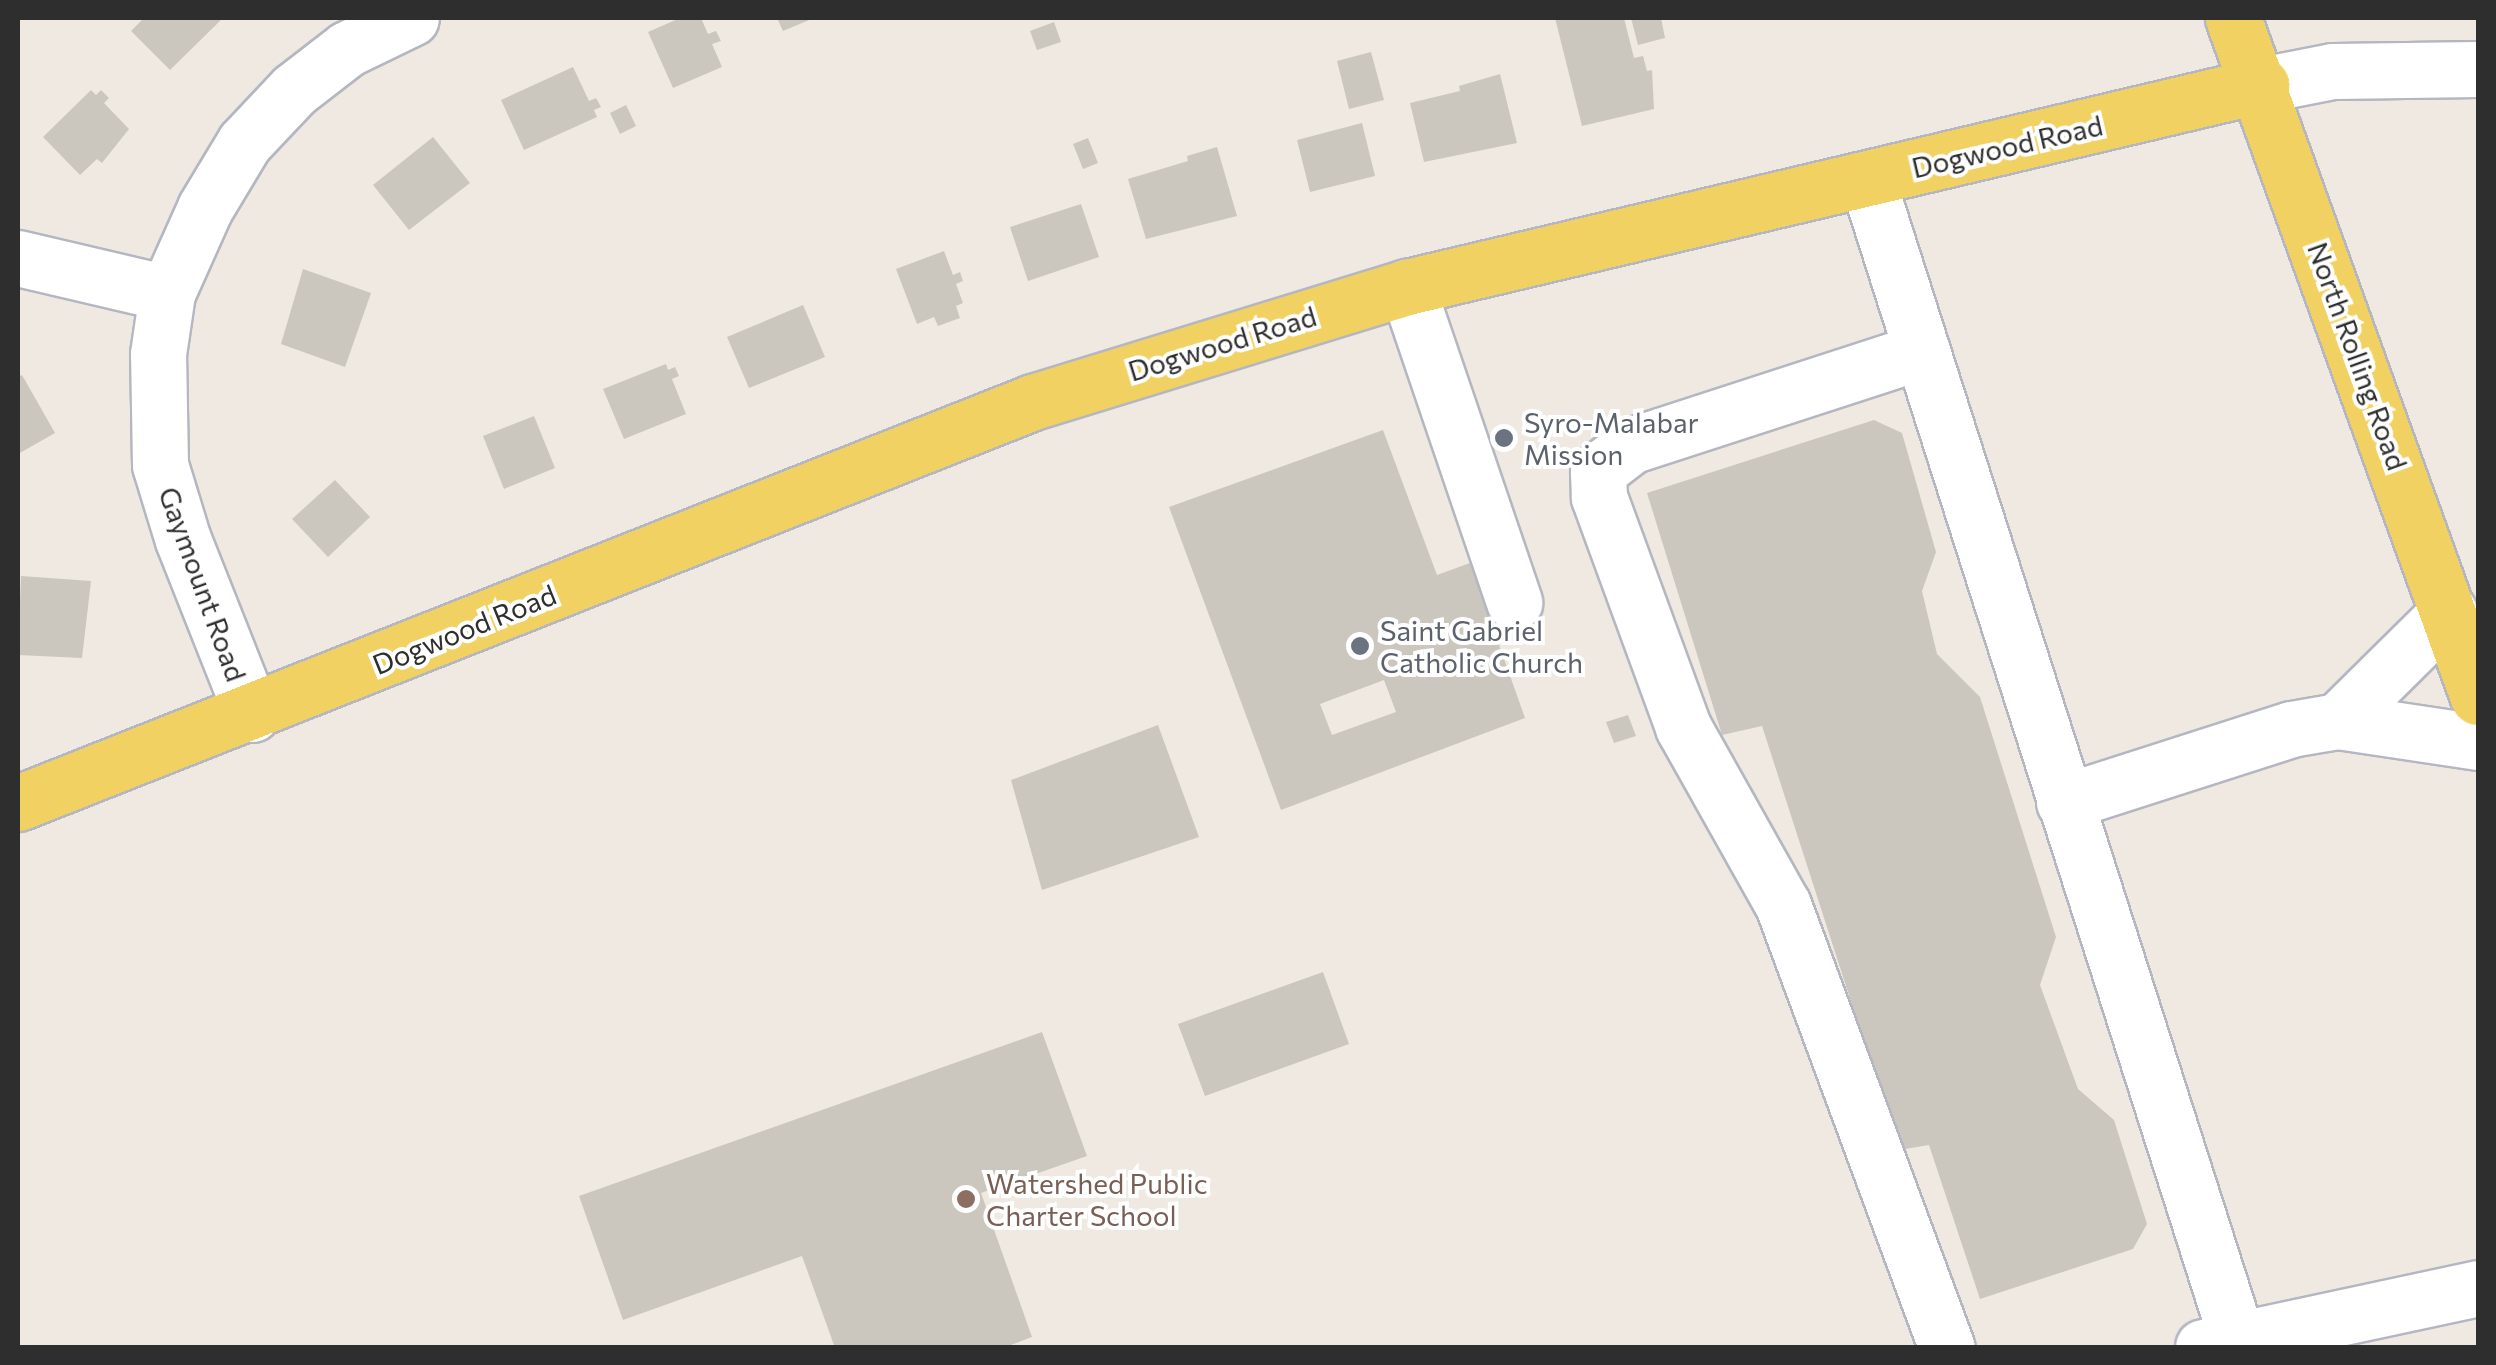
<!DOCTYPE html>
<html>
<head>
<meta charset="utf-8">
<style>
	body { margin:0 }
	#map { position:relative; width:2496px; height:1365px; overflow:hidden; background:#efe9e1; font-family:Commissioner,sans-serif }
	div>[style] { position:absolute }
	.building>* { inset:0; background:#cbc7bf }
	.roads { filter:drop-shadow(2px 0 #b4b7c1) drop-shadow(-2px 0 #b4b7c1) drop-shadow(0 2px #b4b7c1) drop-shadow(0 -2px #b4b7c1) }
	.minor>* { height:55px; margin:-27.5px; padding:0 27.5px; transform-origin:27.5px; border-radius:27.5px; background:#fff }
	.major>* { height:55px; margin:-27.5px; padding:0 27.5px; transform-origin:27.5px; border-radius:27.5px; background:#f2d163 }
	.dots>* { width:28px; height:28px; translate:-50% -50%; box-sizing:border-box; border:5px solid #fff; border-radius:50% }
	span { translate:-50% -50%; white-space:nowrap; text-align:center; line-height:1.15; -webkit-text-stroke:8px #fff; paint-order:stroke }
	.street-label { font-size:28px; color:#2e2e2e }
	.worship-label { font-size:28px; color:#5b616d }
	.left { translate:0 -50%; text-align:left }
	.education-label { font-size:28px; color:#785e54 }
	.frame { position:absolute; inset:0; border:20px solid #2e2e2e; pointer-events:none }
</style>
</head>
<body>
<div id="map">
	<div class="building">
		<i style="clip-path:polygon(144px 18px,223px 18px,170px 70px,131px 31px)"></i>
		<i style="clip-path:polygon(680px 18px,701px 18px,708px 34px,716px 31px,721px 41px,712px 44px,722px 67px,673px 88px,648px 32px)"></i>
		<i style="clip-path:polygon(777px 18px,814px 18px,783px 31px)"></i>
		<i style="clip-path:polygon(1555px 18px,1624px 18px,1634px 58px,1643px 56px,1647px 71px,1652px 70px,1654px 109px,1582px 126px)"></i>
		<i style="clip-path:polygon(1631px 18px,1661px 18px,1665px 38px,1638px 45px)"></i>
		<i style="clip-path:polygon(1054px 22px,1061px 42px,1037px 50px,1030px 31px)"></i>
		<i style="clip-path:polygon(1371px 52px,1384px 100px,1349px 109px,1337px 61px)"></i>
		<i style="clip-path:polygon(573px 67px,589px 101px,596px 98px,601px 107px,594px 110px,597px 117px,524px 150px,501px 100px)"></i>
		<i style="clip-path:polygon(1500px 74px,1517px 143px,1424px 162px,1410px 103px,1460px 91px,1459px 86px)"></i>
		<i style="clip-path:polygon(91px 90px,96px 95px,101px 90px,109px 98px,104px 103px,129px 129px,102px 163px,97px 159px,80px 175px,43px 137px)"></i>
		<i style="clip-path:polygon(626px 105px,636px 126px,620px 134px,610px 113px)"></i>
		<i style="clip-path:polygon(1362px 123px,1375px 176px,1310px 192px,1297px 140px)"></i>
		<i style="clip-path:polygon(433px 137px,470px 183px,409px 230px,373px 185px)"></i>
		<i style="clip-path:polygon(1088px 138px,1098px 163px,1083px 169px,1073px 144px)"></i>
		<i style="clip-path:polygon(1217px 147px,1237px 216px,1146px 239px,1128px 179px,1188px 161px,1187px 156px)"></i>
		<i style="clip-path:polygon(1081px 204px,1099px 257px,1028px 281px,1010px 227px)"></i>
		<i style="clip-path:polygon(944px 251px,953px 275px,960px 272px,963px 281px,956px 284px,963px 303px,956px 306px,960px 318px,938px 326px,934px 317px,917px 324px,896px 269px)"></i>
		<i style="clip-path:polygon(303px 269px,371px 293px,345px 367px,281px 344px)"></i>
		<i style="clip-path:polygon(803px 305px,825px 357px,749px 388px,727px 337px)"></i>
		<i style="clip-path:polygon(666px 364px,668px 370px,675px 367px,679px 376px,672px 379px,686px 414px,624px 439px,603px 389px)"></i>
		<i style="clip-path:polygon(22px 375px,55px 433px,18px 454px,18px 377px)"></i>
		<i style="clip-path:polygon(534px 416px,555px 468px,504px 489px,483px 436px)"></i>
		<i style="clip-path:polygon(1874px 420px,1902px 433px,1936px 552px,1922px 591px,1937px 654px,1980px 697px,2056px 937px,2040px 985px,2078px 1089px,2114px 1120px,2147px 1224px,2133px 1249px,1980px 1299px,1929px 1145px,1899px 1150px,1762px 726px,1722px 735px,1647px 493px)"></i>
		<i style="clip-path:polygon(evenodd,1383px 430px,1437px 575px,1470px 563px,1525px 718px,1281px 810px,1169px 507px,1383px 430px,1384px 680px,1396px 712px,1332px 735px,1320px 704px,1384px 680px)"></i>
		<i style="clip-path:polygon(335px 480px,370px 517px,328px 557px,292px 519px)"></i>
		<i style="clip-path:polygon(21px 576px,91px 581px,82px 658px,18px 655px)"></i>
		<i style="clip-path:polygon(1628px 715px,1636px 736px,1614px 743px,1606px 722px)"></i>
		<i style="clip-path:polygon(1158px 725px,1199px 837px,1042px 890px,1011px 780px)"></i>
		<i style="clip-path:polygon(1323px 972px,1349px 1044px,1205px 1096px,1178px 1024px)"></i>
		<i style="clip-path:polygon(1042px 1032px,1087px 1156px,981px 1193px,1032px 1337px,1003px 1348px,835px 1348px,802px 1256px,623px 1320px,579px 1196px)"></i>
	</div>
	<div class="roads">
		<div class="minor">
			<i style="left:2261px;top:85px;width:73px;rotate:-11deg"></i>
			<i style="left:2333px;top:71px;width:145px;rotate:-0.8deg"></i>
			<i style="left:1867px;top:179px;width:1218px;rotate:72.31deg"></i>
			<i style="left:18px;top:258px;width:153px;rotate:13.2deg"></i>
			<i style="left:1407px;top:287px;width:333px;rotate:71.2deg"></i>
			<i style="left:1922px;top:351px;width:305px;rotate:162deg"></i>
			<i style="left:1632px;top:445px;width:43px;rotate:142.6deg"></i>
			<i style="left:1598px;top:471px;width:26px;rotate:88deg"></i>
			<i style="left:1599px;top:497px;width:245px;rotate:69.9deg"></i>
			<i style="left:1683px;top:727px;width:204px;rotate:60.7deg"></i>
			<i style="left:1783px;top:905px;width:472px;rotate:69.7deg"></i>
			<i style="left:252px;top:714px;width:187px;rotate:-111.6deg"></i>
			<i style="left:183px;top:540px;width:78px;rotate:-107deg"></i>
			<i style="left:160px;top:465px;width:111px;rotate:-91deg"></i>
			<i style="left:158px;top:354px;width:62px;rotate:-81.6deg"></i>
			<i style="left:167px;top:293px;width:93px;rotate:-65.9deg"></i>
			<i style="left:205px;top:208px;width:76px;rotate:-59deg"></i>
			<i style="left:244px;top:143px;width:73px;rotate:-46.7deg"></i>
			<i style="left:294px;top:90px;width:67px;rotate:-37.7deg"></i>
			<i style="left:347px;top:49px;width:71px;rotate:-25.8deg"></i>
			<i style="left:2338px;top:721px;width:156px;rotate:-44.7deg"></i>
			<i style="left:2064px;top:802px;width:238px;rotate:-17.8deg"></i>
			<i style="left:2291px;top:729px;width:48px;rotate:-9.7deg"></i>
			<i style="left:2338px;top:721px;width:142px;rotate:8.5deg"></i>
			<i style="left:2203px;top:1347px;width:281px;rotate:-12.1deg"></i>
		</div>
		<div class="major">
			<i style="left:2233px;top:18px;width:722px;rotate:70.16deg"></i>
			<i style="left:18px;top:803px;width:1091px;rotate:-21.56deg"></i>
			<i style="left:1033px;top:402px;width:391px;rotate:-17.1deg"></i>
			<i style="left:1407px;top:287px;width:878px;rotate:-13.31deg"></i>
		</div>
	</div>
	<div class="dots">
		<i style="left:1504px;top:438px;background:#6b7280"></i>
		<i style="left:1360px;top:646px;background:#6b7280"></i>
		<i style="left:966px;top:1199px;background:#8d6e63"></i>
	</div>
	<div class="street-label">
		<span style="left:2007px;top:146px;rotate:-13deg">Dogwood Road</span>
		<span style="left:1222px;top:343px;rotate:-17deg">Dogwood Road</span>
		<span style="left:2358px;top:356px;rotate:70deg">North Rolling Road</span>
		<span style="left:203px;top:584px;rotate:70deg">Gaymount Road</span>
		<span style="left:464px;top:629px;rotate:-22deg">Dogwood Road</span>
	</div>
	<div class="worship-label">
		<span class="left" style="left:1524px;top:438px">Syro-Malabar<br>Mission</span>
		<span class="left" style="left:1380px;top:646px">Saint Gabriel<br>Catholic Church</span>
	</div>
	<div class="education-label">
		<span class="left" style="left:986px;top:1199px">Watershed Public<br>Charter School</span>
	</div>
	<div class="frame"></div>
</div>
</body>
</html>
